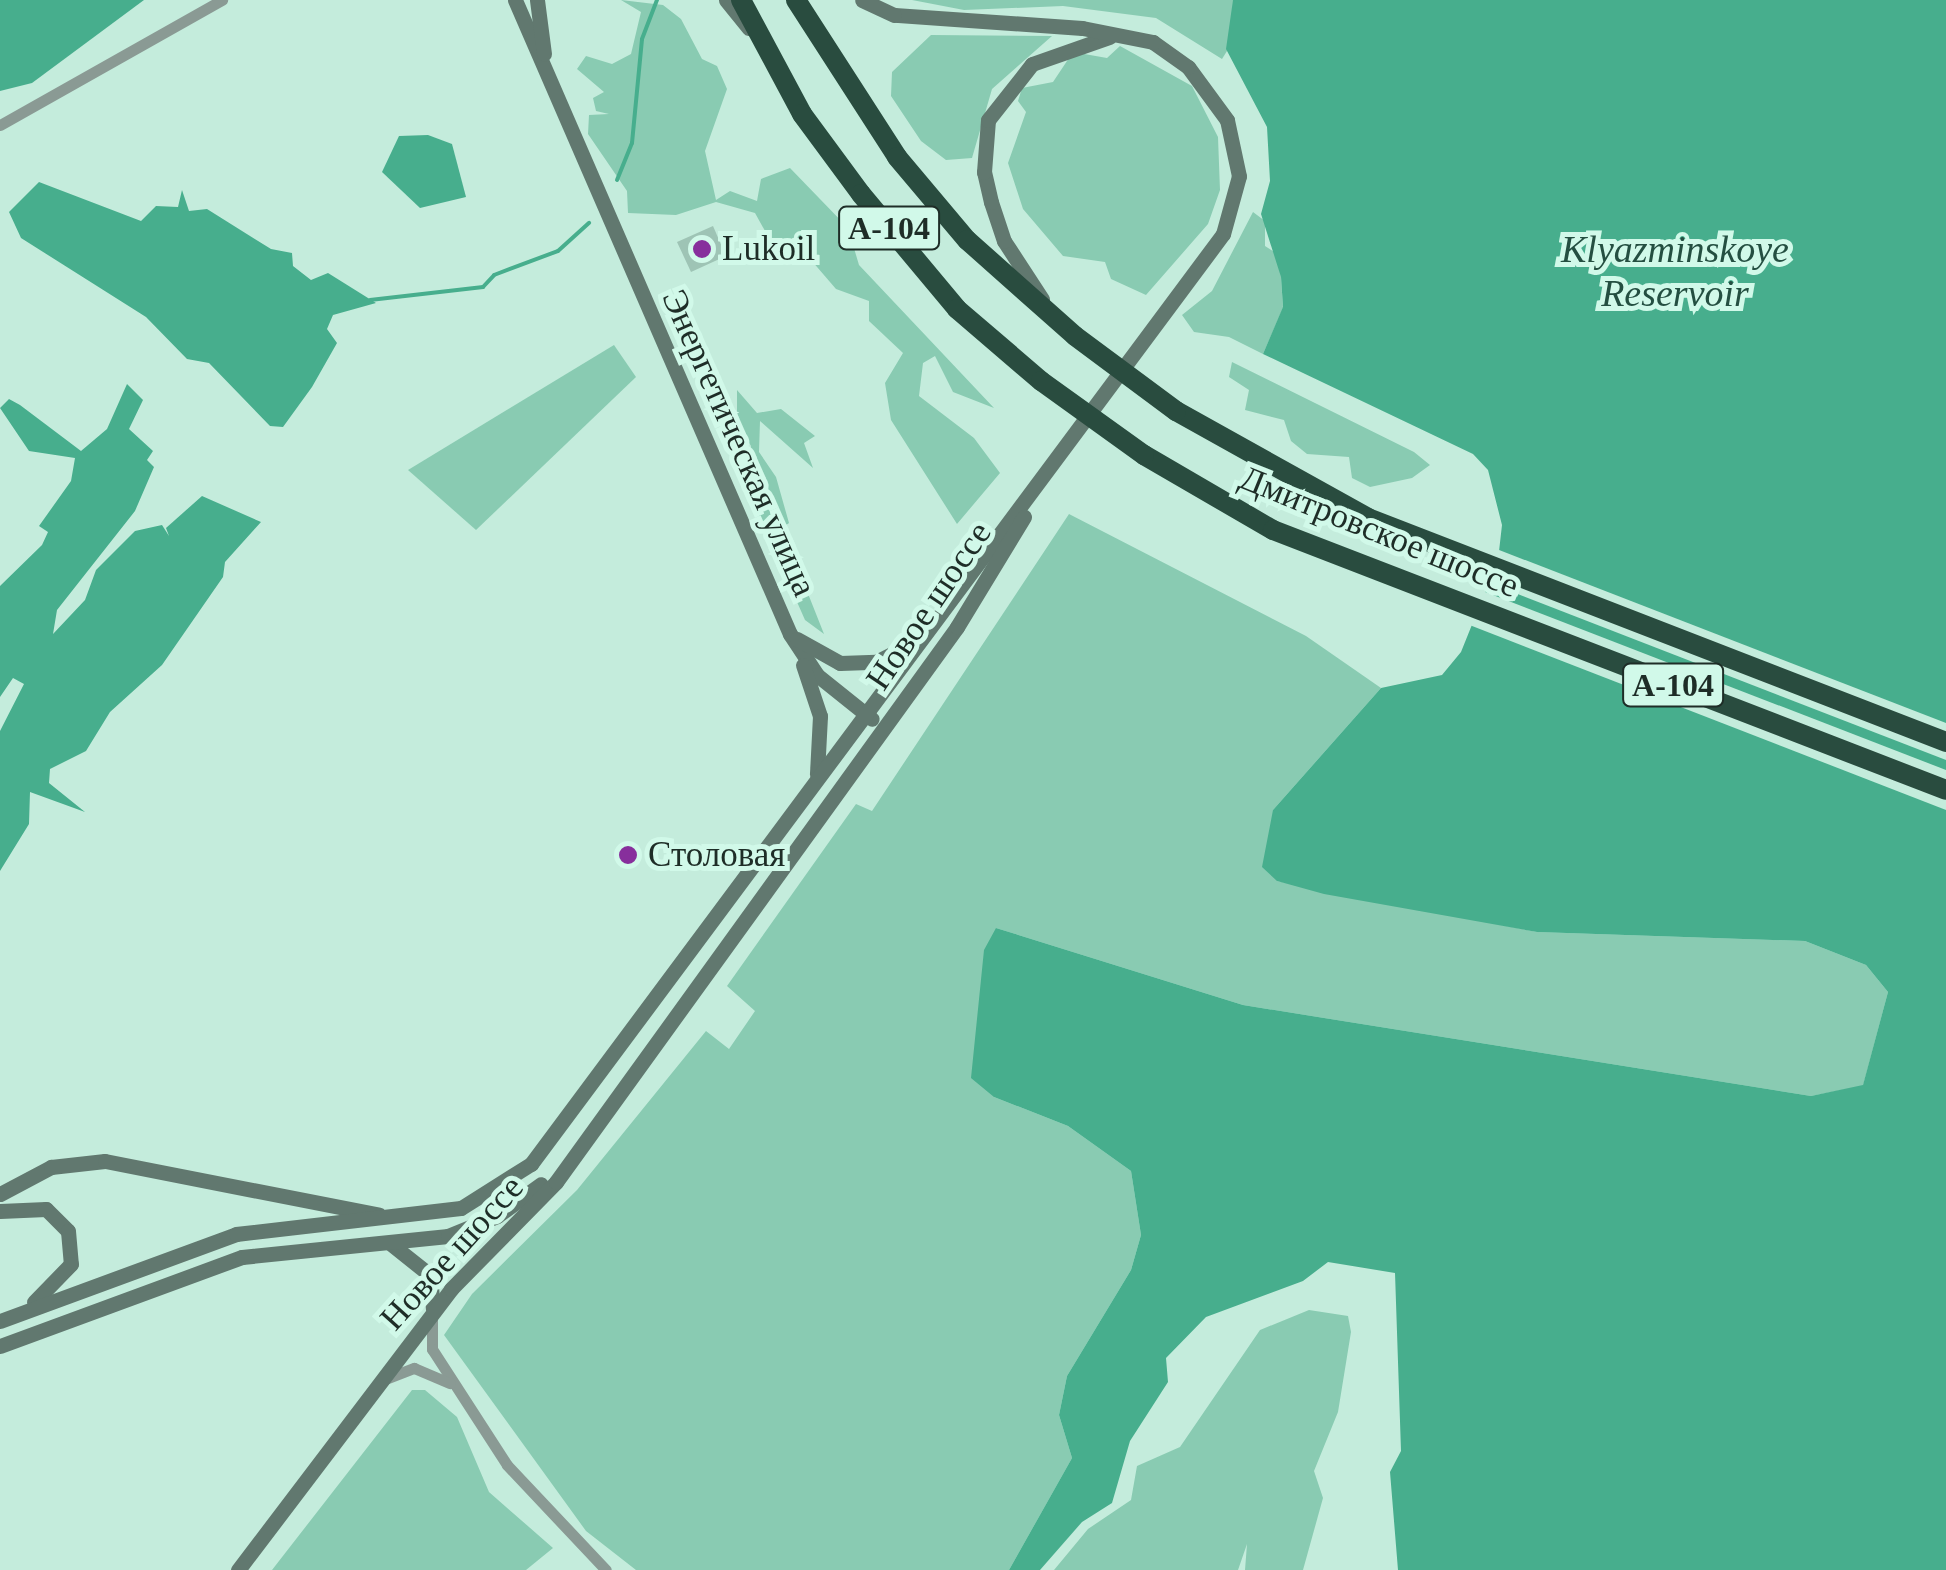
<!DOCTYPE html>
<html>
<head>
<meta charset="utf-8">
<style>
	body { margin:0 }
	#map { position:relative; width:1946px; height:1570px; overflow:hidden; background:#c4ecdc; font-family:"Times New Roman",serif }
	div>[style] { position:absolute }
	.green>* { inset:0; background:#89cbb2 }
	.water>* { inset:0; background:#47ae8d }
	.pier>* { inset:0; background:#c4ecdc }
	.stream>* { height:4px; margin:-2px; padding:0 2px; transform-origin:2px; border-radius:2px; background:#47ae8d }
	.building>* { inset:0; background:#9ec4b5 }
	.street>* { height:11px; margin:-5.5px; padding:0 5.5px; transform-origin:5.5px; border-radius:5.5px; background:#8a9a94 }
	.secondary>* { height:15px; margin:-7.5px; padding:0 7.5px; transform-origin:7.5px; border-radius:7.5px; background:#61786f }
	.highway>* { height:20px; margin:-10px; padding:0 10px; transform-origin:10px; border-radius:10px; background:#294c3f }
	.highway-bridge>* { height:20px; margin:-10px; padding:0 10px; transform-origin:10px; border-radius:10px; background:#294c3f }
	.dots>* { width:28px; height:28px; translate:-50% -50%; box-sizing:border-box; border:5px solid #d1f9e9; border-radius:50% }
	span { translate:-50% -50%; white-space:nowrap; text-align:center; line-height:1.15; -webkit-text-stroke:10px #d1f9e9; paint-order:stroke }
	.shield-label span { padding:2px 8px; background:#d1f9e9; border:2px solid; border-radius:8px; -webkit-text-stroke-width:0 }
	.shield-label { font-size:32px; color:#1e2d27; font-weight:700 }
	.poi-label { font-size:35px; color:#1e2d27 }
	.left { translate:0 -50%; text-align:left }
	.street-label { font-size:35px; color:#1e2d27 }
	.water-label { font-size:38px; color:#244f41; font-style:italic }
</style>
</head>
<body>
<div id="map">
	<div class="green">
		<i style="clip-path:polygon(621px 0,663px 5px,681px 19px,702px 59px,717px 66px,727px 89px,705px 151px,716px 200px,730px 191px,757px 201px,761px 179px,790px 168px,848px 228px,859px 265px,994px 408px,953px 392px,935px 356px,923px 363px,919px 396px,974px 438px,1000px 473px,957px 524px,891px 420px,885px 383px,903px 353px,869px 321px,869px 301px,836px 289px,805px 253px,775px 249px,755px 213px,716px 202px,676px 215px,628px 213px,627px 191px,588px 134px,589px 115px,609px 114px,596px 111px,593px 98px,604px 92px,577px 69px,586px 56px,612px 64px,631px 54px,641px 12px)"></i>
		<i style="clip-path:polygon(912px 0,1233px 0,1232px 43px,1222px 59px,1156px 18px,1063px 6px,964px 10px)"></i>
		<i style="clip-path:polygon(931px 35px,1052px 36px,992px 89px,972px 158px,946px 160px,921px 141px,891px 96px,892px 72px)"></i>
		<i style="clip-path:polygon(1120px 46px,1192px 86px,1218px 137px,1220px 190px,1208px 224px,1146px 295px,1111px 279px,1105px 262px,1063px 256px,1023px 209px,1008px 163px,1026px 112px,1018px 101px,1022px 88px,1053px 82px,1073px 52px,1107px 58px)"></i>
		<i style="clip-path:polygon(1253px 212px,1265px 221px,1265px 246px,1279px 255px,1281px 277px,1283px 308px,1263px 354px,1229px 337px,1194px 332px,1182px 315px,1212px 291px)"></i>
		<i style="clip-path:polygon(614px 345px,636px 377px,476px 530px,408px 470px)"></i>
		<i style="clip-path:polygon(1232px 362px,1414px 452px,1430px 465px,1412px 478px,1370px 487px,1352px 478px,1349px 457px,1307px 454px,1291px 441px,1284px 420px,1245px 410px,1249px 390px,1229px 377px)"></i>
		<i style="clip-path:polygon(737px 390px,757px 413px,781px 409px,815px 436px,804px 443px,813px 468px,760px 421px,759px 452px,776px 477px,789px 523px,782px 528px,824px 634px,805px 620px,744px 482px,751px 446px,737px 423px)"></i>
		<i style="clip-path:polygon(1069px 514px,1306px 636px,1381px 688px,1273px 810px,1277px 881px,1537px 932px,1805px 941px,1866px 965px,1888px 992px,1863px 1086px,1811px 1096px,1243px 1005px,996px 928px,994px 1097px,1068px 1126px,1131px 1171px,1141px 1235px,1131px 1270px,1067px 1376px,1059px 1415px,1072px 1458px,1009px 1570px,636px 1570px,586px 1531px,444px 1335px,472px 1294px,577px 1190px,706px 1031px,729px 1049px,755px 1011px,727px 986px,856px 804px,872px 811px)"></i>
		<i style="clip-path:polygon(1309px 1310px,1348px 1316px,1351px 1332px,1338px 1412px,1314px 1471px,1323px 1498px,1303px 1570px,1245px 1570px,1247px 1544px,1238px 1570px,1054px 1570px,1088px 1529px,1131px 1500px,1137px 1466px,1180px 1447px,1260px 1330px)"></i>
		<i style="clip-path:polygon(412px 1390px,425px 1390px,457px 1417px,489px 1492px,553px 1548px,526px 1570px,272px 1570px)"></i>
	</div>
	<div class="water">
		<i style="clip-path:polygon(0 0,144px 0,32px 83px,0 91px)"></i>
		<i style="clip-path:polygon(1233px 0,1946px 0,1946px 1570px,1398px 1570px,1390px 1472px,1401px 1451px,1395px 1273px,1328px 1262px,1303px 1281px,1206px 1317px,1166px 1358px,1168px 1382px,1130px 1441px,1112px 1503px,1082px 1522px,1040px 1570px,1009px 1570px,1072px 1458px,1059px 1415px,1067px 1376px,1131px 1270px,1141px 1235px,1131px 1171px,1068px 1126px,994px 1097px,971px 1078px,984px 950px,996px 928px,1243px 1005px,1811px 1096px,1863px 1085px,1888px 992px,1866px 965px,1805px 941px,1537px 932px,1324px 894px,1277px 881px,1262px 867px,1273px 810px,1381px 688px,1442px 675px,1461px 652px,1498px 560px,1502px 525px,1488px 470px,1473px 454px,1263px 354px,1283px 307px,1281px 277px,1261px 214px,1270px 181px,1267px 127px,1226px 49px)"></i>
		<i style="clip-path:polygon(428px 135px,452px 144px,466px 197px,420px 208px,382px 172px,399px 136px)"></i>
		<i style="clip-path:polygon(39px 182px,141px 221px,156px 206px,178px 207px,182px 190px,189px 211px,207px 209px,271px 249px,292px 253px,293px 266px,311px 280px,328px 273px,376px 303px,333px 315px,327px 329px,337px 343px,312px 387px,283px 427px,270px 426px,209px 363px,187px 359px,146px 317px,21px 238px,9px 212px)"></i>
		<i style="clip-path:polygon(127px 384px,143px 400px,129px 429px,153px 451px,147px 460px,154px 467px,135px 511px,57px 610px,53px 634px,85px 600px,96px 570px,135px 531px,162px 525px,169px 536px,166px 528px,202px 496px,261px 522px,225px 562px,223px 577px,162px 665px,110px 712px,86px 751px,50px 769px,49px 783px,85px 812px,30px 792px,29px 824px,0 871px,0 731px,24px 684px,13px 678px,0 697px,0 586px,42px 545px,48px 532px,39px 526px,71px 481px,75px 458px,29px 451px,0 408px,9px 399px,20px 405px,81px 451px,107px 429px)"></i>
	</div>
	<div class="pier">
		<i style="clip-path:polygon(1494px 548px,1946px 723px,1946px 760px,1484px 581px)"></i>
		<i style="clip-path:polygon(1480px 590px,1946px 770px,1946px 810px,1467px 624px)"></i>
	</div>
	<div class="stream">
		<i style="left:617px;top:180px;width:40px;rotate:-68deg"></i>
		<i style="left:632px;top:143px;width:104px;rotate:-84.5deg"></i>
		<i style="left:642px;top:39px;width:42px;rotate:-69deg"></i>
		<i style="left:370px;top:300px;width:114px;rotate:-6.6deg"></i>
		<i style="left:483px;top:287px;width:16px;rotate:-47deg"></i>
		<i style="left:494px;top:275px;width:68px;rotate:-20.6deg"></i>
		<i style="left:558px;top:251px;width:42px;rotate:-42.1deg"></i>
	</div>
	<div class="building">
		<i style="clip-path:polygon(713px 226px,726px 256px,691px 272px,677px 242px)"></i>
	</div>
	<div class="street">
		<i style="left:0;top:125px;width:255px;rotate:-29.4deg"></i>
		<i style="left:432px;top:1317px;width:32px;rotate:90deg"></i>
		<i style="left:432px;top:1349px;width:138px;rotate:57.1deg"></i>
		<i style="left:507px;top:1465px;width:144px;rotate:46.7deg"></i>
		<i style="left:385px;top:1379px;width:31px;rotate:-21deg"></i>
		<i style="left:414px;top:1368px;width:39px;rotate:23deg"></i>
	</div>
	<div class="secondary">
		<i style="left:515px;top:0;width:691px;rotate:66.55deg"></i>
		<i style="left:790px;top:634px;width:49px;rotate:56.6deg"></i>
		<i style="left:817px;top:675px;width:70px;rotate:38.7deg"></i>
		<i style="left:537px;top:0;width:54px;rotate:82.6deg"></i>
		<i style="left:726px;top:0;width:36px;rotate:51deg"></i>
		<i style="left:1042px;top:299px;width:69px;rotate:-123.2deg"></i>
		<i style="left:1004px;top:241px;width:41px;rotate:-108.4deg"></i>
		<i style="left:991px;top:202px;width:31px;rotate:-103deg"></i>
		<i style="left:984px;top:172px;width:52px;rotate:-85.6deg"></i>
		<i style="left:988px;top:120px;width:71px;rotate:-51.8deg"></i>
		<i style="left:1032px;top:64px;width:82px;rotate:-19.3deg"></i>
		<i style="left:797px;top:639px;width:49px;rotate:29.2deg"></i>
		<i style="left:840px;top:663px;width:36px;rotate:-2deg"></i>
		<i style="left:876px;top:662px;width:36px;rotate:-27deg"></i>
		<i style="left:803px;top:665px;width:54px;rotate:71.6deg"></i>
		<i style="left:820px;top:716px;width:58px;rotate:93deg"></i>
		<i style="left:0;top:1194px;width:58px;rotate:-27.9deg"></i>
		<i style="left:51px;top:1167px;width:54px;rotate:-6.3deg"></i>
		<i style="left:105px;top:1161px;width:279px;rotate:11.1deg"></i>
		<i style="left:0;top:1211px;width:46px;rotate:-2.5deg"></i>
		<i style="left:46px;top:1209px;width:31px;rotate:45deg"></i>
		<i style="left:68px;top:1231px;width:33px;rotate:85deg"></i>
		<i style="left:71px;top:1264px;width:53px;rotate:134.2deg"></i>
		<i style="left:391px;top:1244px;width:50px;rotate:38.5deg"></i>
		<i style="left:430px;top:1275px;width:34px;rotate:85deg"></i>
		<i style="left:0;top:1321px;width:252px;rotate:-20.2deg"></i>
		<i style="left:236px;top:1234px;width:226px;rotate:-6.6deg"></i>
		<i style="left:461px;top:1208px;width:83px;rotate:-32.2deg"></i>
		<i style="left:531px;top:1164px;width:1159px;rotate:-53.35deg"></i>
		<i style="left:1223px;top:234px;width:60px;rotate:-74.6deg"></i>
		<i style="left:1239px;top:176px;width:57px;rotate:-102.1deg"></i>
		<i style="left:1227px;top:120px;width:66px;rotate:-126.3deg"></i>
		<i style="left:1188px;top:67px;width:43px;rotate:-144.5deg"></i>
		<i style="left:1153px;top:42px;width:72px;rotate:-168.8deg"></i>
		<i style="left:1082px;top:28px;width:188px;rotate:-176deg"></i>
		<i style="left:894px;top:15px;width:35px;rotate:-155deg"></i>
		<i style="left:0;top:1346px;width:258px;rotate:-20.2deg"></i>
		<i style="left:242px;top:1257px;width:207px;rotate:-5.8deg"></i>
		<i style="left:448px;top:1236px;width:53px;rotate:-22.2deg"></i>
		<i style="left:497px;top:1216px;width:54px;rotate:-36deg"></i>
		<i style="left:238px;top:1570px;width:353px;rotate:-52.8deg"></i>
		<i style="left:451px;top:1289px;width:150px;rotate:-45.5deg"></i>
		<i style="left:556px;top:1182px;width:685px;rotate:-54.15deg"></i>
		<i style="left:957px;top:627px;width:129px;rotate:-58.7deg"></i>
	</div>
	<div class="highway">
		<i style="left:741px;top:0;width:129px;rotate:61.8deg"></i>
		<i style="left:802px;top:114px;width:99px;rotate:53.6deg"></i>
		<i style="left:861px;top:194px;width:150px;rotate:50.1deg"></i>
		<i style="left:957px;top:309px;width:111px;rotate:40.6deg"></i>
		<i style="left:796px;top:0;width:187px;rotate:57.2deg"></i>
		<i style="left:897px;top:157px;width:109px;rotate:49.9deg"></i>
		<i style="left:967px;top:240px;width:144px;rotate:41.6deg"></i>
		<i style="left:1176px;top:411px;width:220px;rotate:29.1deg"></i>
		<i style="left:1368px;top:518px;width:620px;rotate:21.18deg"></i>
		<i style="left:1144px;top:455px;width:149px;rotate:30.2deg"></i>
		<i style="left:1273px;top:530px;width:721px;rotate:21.12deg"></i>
	</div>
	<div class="highway-bridge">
		<i style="left:1075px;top:336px;width:126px;rotate:36.6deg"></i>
		<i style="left:1041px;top:381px;width:127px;rotate:35.7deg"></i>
	</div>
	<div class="dots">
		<i style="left:702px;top:249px;background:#872f9c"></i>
		<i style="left:628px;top:855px;background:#872f9c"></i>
	</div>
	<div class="shield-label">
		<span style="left:889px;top:228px">А-104</span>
		<span style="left:1673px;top:685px">А-104</span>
	</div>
	<div class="poi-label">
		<span class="left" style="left:722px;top:249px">Lukoil</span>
		<span class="left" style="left:648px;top:855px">Столовая</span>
	</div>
	<div class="street-label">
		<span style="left:739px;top:443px;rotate:66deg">Энергетическая улица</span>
		<span style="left:1379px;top:532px;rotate:22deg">Дмитровское шоссе</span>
		<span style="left:929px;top:606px;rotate:-56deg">Новое шоссе</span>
		<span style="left:452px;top:1253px;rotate:-48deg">Новое шоссе</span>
	</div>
	<div class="water-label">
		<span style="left:1675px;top:272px">Klyazminskoye<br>Reservoir</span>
	</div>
</div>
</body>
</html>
